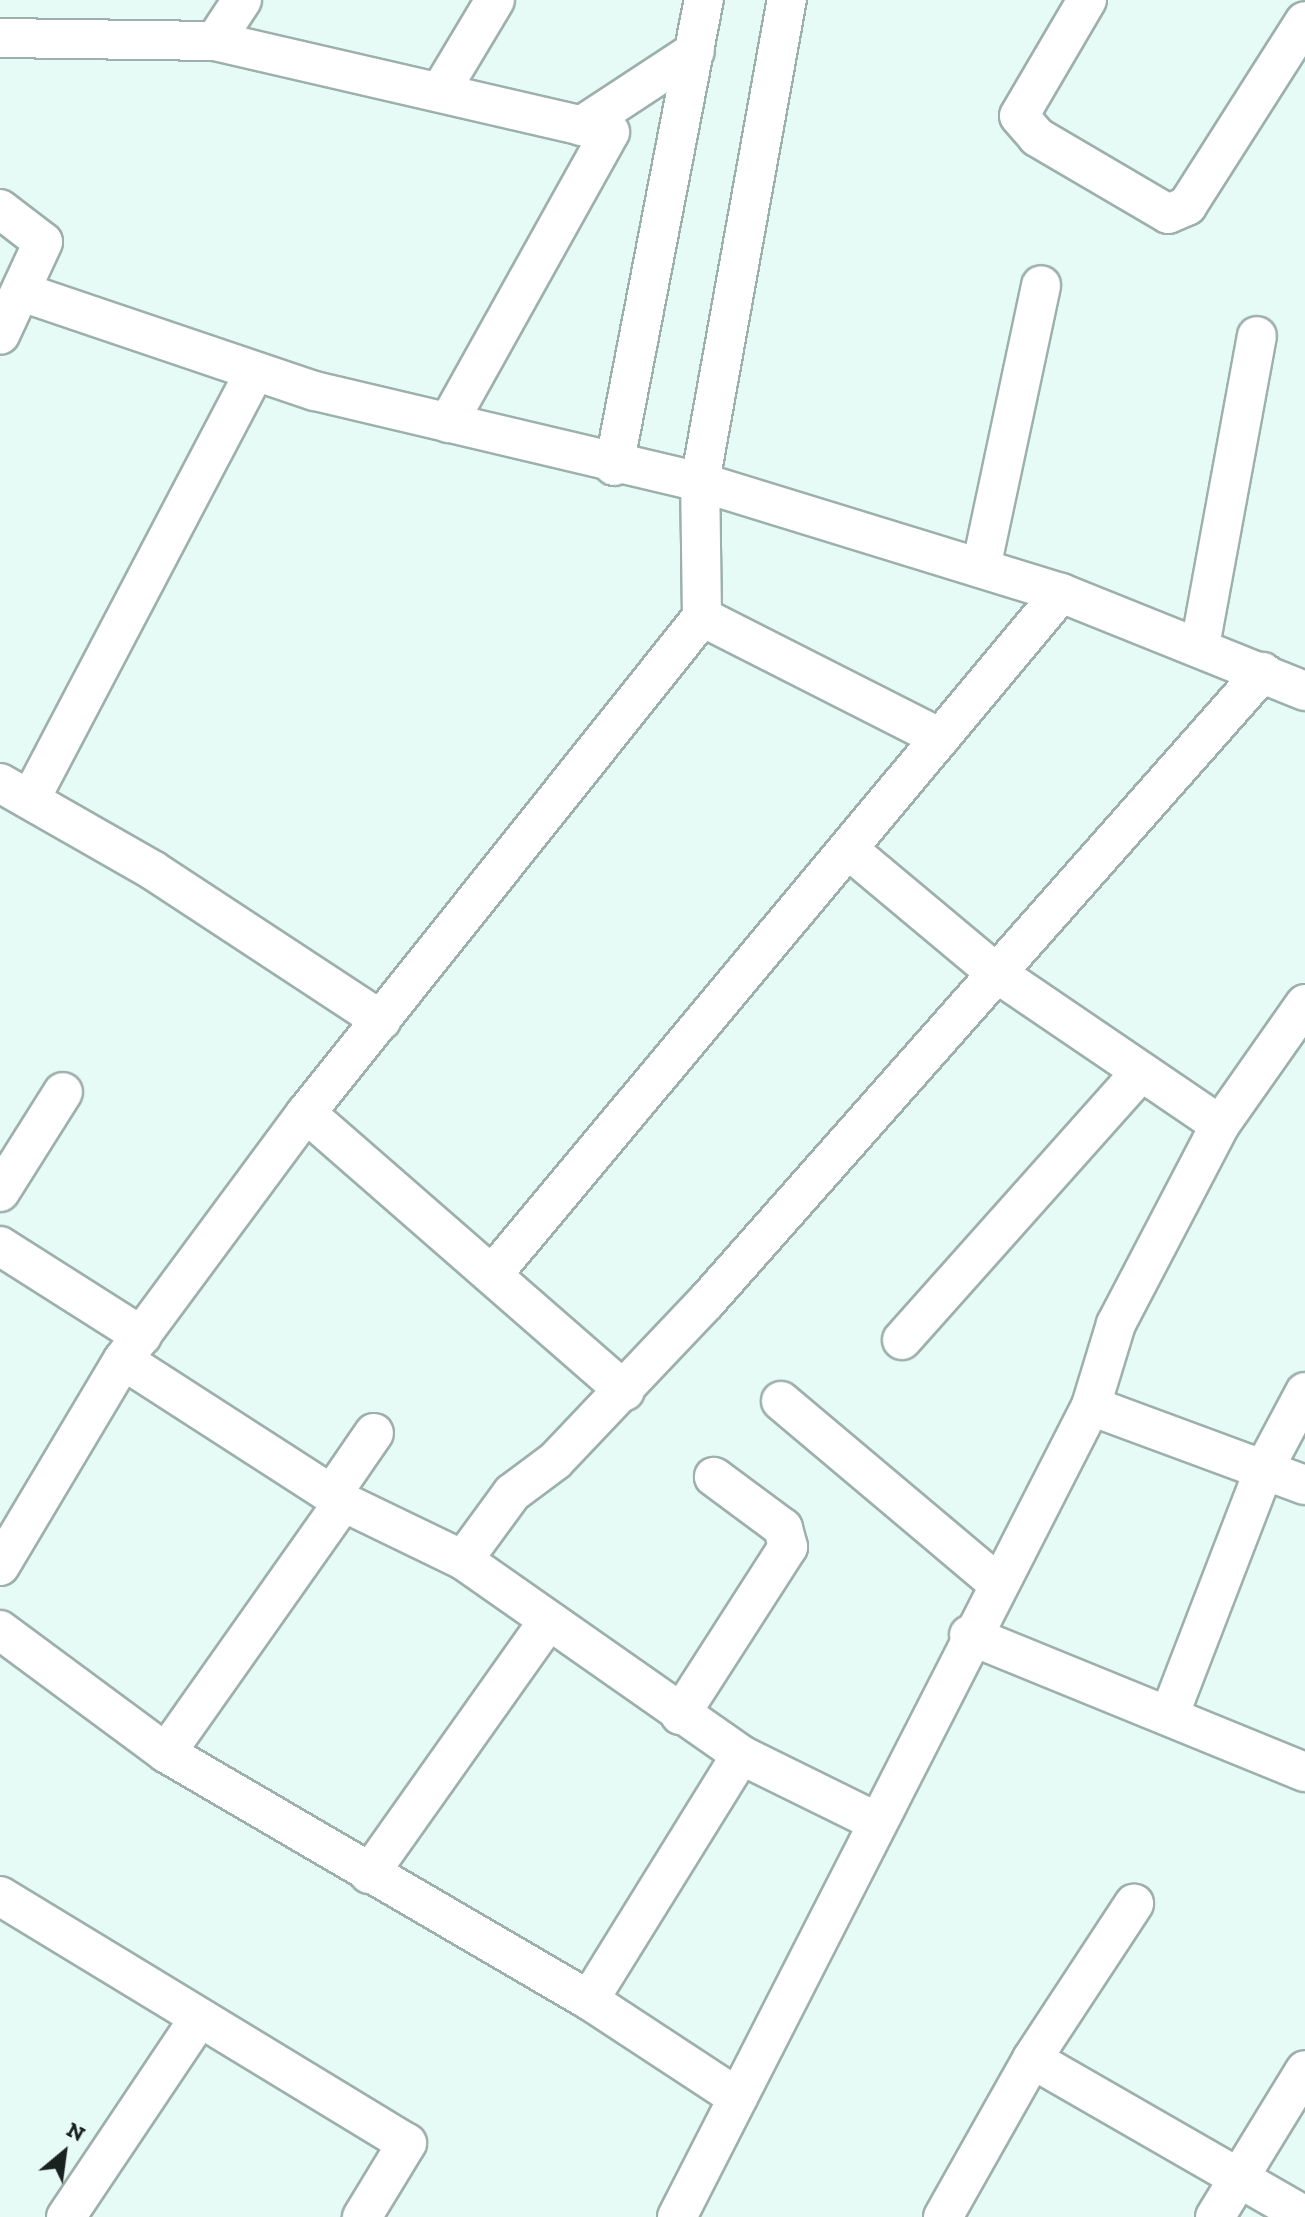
<!DOCTYPE html>
<html>
<head>
<meta charset="utf-8">
<style>
	body { margin:0 }
	#map { position:relative; width:1305px; height:2217px; overflow:hidden; background:#e7fbf6; font-family:"Zilla Slab",serif }
	div>[style] { position:absolute }
	.roads { filter:drop-shadow(2px 0 #9db0ab) drop-shadow(-2px 0 #9db0ab) drop-shadow(0 2px #9db0ab) drop-shadow(0 -2px #9db0ab) }
	.minor>* { height:38px; margin:-19px; padding:0 19px; transform-origin:19px; border-radius:19px; background:#fff }
	span { translate:-50% -50%; white-space:nowrap; text-align:center; line-height:1.15; -webkit-text-stroke:8px #e7fbf6; paint-order:stroke }
	.north { position:absolute; left:24px; top:2113px; width:80px; height:80px; -webkit-text-stroke:6px #e7fbf6; paint-order:stroke; rotate:29deg; font-size:22px; font-weight:700; line-height:32px; text-align:center; color:#1a2220 }
	.north::after { content:''; display:block; margin:auto; width:28px; height:36px; background:#1a2220; clip-path:polygon(50% 0,100% 100%,50% 72%,0 100%) }
</style>
</head>
<body>
<div id="map">
	<div class="roads">
		<div class="minor">
			<i style="left:1087px;top:0;width:134px;rotate:120.4deg"></i>
			<i style="left:1019px;top:116px;width:28px;rotate:49deg"></i>
			<i style="left:1037px;top:137px;width:152px;rotate:30.4deg"></i>
			<i style="left:1168px;top:214px;width:21px;rotate:-23deg"></i>
			<i style="left:1187px;top:206px;width:219px;rotate:-57.5deg"></i>
			<i style="left:0;top:38px;width:215px;rotate:0.8deg"></i>
			<i style="left:215px;top:41px;width:405px;rotate:13deg"></i>
			<i style="left:610px;top:132px;width:333px;rotate:119.1deg"></i>
			<i style="left:215px;top:41px;width:49px;rotate:-56.6deg"></i>
			<i style="left:440px;top:92px;width:107px;rotate:-59.1deg"></i>
			<i style="left:581px;top:126px;width:136px;rotate:-33.3deg"></i>
			<i style="left:0;top:209px;width:54px;rotate:37.5deg"></i>
			<i style="left:43px;top:242px;width:102px;rotate:114.8deg"></i>
			<i style="left:22px;top:292px;width:309px;rotate:18.7deg"></i>
			<i style="left:315px;top:391px;width:396px;rotate:13.3deg"></i>
			<i style="left:700px;top:482px;width:378px;rotate:17.1deg"></i>
			<i style="left:1061px;top:593px;width:263px;rotate:21.9deg"></i>
			<i style="left:614px;top:466px;width:475px;rotate:-79.1deg"></i>
			<i style="left:981px;top:568px;width:289px;rotate:-78deg"></i>
			<i style="left:702px;top:617px;width:267px;rotate:26.9deg"></i>
			<i style="left:1200px;top:646px;width:315px;rotate:-79.6deg"></i>
			<i style="left:0;top:783px;width:177px;rotate:29.7deg"></i>
			<i style="left:154px;top:871px;width:272px;rotate:33.3deg"></i>
			<i style="left:31px;top:798px;width:481px;rotate:-62.3deg"></i>
			<i style="left:849px;top:850px;width:190px;rotate:39.9deg"></i>
			<i style="left:995px;top:972px;width:272px;rotate:34.2deg"></i>
			<i style="left:1305px;top:1004px;width:148px;rotate:125.1deg"></i>
			<i style="left:1220px;top:1125px;width:225px;rotate:117.6deg"></i>
			<i style="left:1116px;top:1324px;width:86px;rotate:107deg"></i>
			<i style="left:1091px;top:1406px;width:228px;rotate:20.3deg"></i>
			<i style="left:306px;top:1113px;width:423px;rotate:41.1deg"></i>
			<i style="left:0;top:1192px;width:118px;rotate:-57.8deg"></i>
			<i style="left:0;top:1246px;width:168px;rotate:32.4deg"></i>
			<i style="left:492px;top:1275px;width:888px;rotate:-50.16deg"></i>
			<i style="left:902px;top:1340px;width:359px;rotate:-48.3deg"></i>
			<i style="left:123px;top:1360px;width:262px;rotate:32.8deg"></i>
			<i style="left:343px;top:1502px;width:133px;rotate:25.8deg"></i>
			<i style="left:463px;top:1560px;width:340px;rotate:35deg"></i>
			<i style="left:741px;top:1755px;width:149px;rotate:26.2deg"></i>
			<i style="left:781px;top:1401px;width:281px;rotate:40.1deg"></i>
			<i style="left:332px;top:1494px;width:74px;rotate:-55.5deg"></i>
			<i style="left:463px;top:1560px;width:83px;rotate:-53.8deg"></i>
			<i style="left:512px;top:1493px;width:54px;rotate:-36.7deg"></i>
			<i style="left:555px;top:1461px;width:219px;rotate:-46.5deg"></i>
			<i style="left:706px;top:1302px;width:841px;rotate:-48.52deg"></i>
			<i style="left:0;top:1566px;width:240px;rotate:-59.2deg"></i>
			<i style="left:123px;top:1360px;width:307px;rotate:-53.5deg"></i>
			<i style="left:306px;top:1113px;width:635px;rotate:-51.4deg"></i>
			<i style="left:702px;top:617px;width:135px;rotate:-90.8deg"></i>
			<i style="left:700px;top:482px;width:490px;rotate:-79.8deg"></i>
			<i style="left:0;top:1630px;width:207px;rotate:36.5deg"></i>
			<i style="left:166px;top:1753px;width:490px;rotate:30.3deg"></i>
			<i style="left:589px;top:2000px;width:178px;rotate:33.3deg"></i>
			<i style="left:969px;top:1635px;width:363px;rotate:22.2deg"></i>
			<i style="left:680px;top:1715px;width:200px;rotate:-57.3deg"></i>
			<i style="left:788px;top:1547px;width:20px;rotate:-105deg"></i>
			<i style="left:783px;top:1528px;width:86px;rotate:-143.5deg"></i>
			<i style="left:1169px;top:1716px;width:267px;rotate:-68.9deg"></i>
			<i style="left:1265px;top:1467px;width:85px;rotate:-61.9deg"></i>
			<i style="left:166px;top:1753px;width:307px;rotate:-54.8deg"></i>
			<i style="left:369px;top:1874px;width:306px;rotate:-54.7deg"></i>
			<i style="left:0;top:1896px;width:476px;rotate:31.3deg"></i>
			<i style="left:407px;top:2143px;width:87px;rotate:121.3deg"></i>
			<i style="left:589px;top:2000px;width:288px;rotate:-58.2deg"></i>
			<i style="left:1032px;top:2059px;width:315px;rotate:29.9deg"></i>
			<i style="left:66px;top:2217px;width:237px;rotate:-56.2deg"></i>
			<i style="left:677px;top:2217px;width:911px;rotate:-62.96deg"></i>
			<i style="left:943px;top:2217px;width:181px;rotate:-60.6deg"></i>
			<i style="left:1032px;top:2059px;width:186px;rotate:-56.7deg"></i>
			<i style="left:1215px;top:2217px;width:172px;rotate:-58.5deg"></i>
		</div>
	</div>
	<div class="north">N</div>
</div>
</body>
</html>
